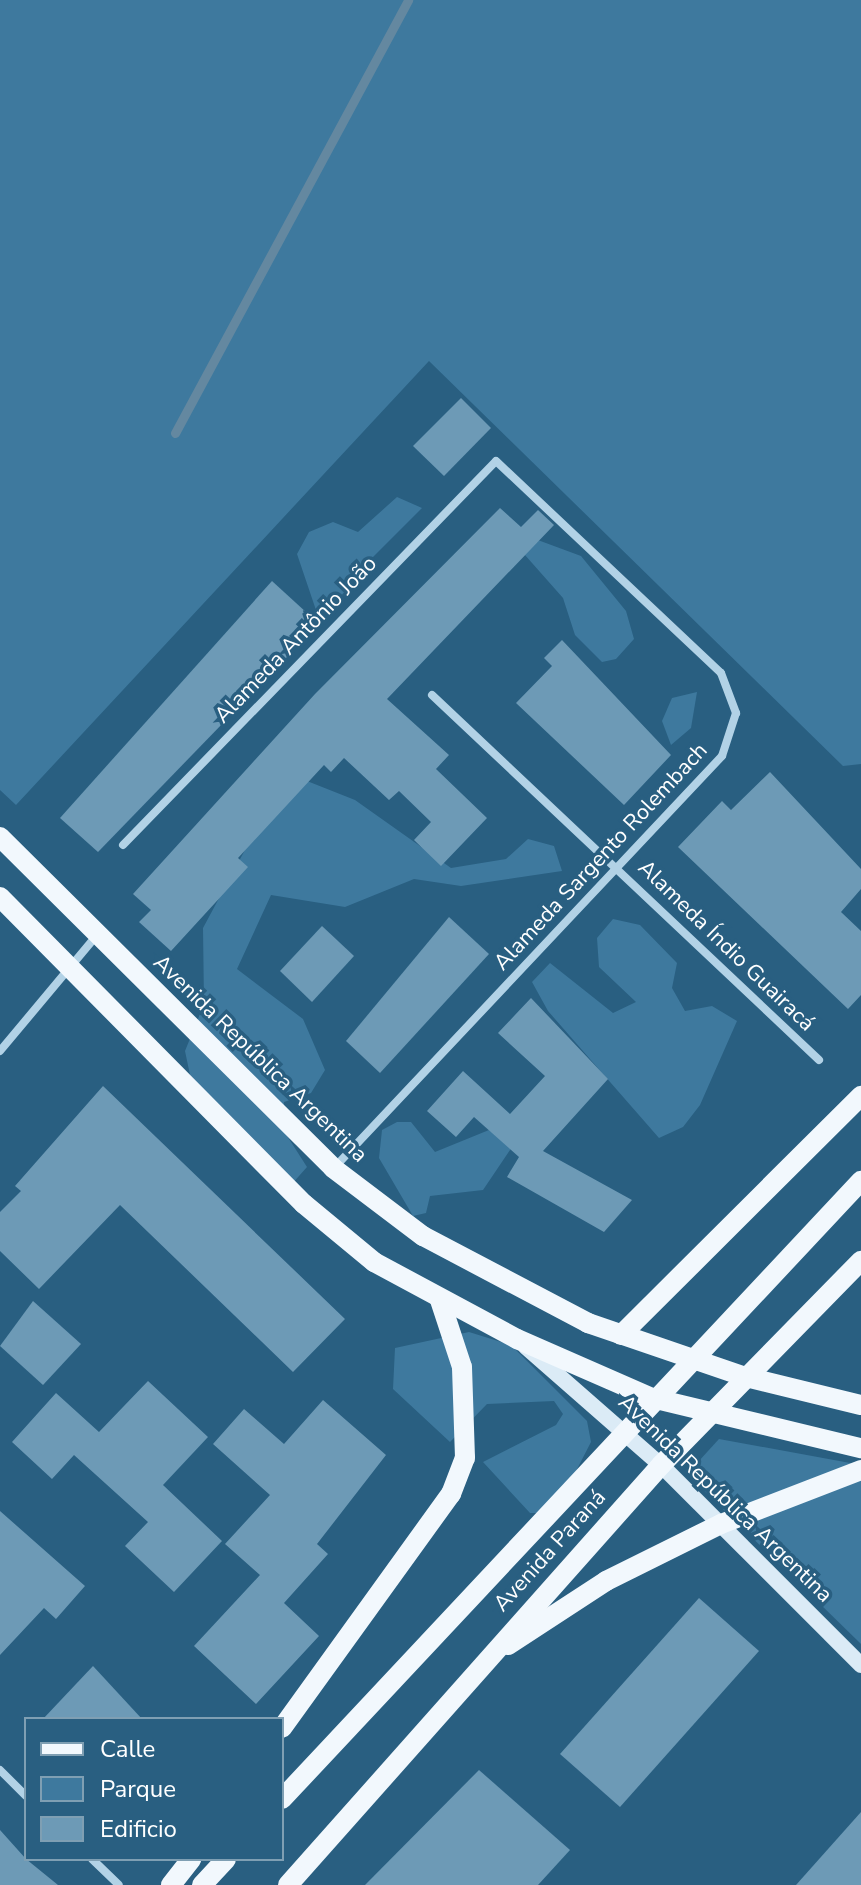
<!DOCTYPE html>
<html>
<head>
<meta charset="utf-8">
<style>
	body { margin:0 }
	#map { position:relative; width:861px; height:1885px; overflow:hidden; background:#295f81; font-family:"Nunito Sans",sans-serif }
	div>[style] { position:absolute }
	.green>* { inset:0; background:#3e799e }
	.stream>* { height:9px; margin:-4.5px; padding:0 4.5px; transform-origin:4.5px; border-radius:4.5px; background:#6488a0 }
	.building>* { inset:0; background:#6d9ab6 }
	.street>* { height:8px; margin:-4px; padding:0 4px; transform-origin:4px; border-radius:4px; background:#b2d2e6 }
	.secondary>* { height:16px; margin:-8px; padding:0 8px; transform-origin:8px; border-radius:8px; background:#dbebf6 }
	.primary>* { height:20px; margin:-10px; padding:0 10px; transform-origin:10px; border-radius:10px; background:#f2f8fd }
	span { translate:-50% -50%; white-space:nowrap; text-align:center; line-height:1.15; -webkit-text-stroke:7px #295f81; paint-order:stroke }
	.street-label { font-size:22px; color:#fff }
	.legend { position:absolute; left:24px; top:1717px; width:260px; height:144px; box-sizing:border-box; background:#295f81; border:2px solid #7f9fb3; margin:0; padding:10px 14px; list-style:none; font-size:24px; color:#fff }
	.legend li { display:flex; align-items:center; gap:16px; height:40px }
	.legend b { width:40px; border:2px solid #7f9fb3 }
</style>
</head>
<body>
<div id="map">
	<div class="green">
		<i style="clip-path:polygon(0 0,861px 0,861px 764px,843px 766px,429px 361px,16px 805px,0 790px)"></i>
		<i style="clip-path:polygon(397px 497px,422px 508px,348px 582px,341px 604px,319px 619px,297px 554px,309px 532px,333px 522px,358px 532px)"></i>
		<i style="clip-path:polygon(527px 536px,581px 556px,626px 611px,634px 639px,616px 659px,602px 662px,575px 635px,563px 598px,517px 546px)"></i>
		<i style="clip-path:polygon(697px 692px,691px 728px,671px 745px,662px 721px,672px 698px)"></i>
		<i style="clip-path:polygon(307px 781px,355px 800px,451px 868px,506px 859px,528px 839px,554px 846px,562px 871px,461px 886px,414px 879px,345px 907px,271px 895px,237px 969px,303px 1019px,325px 1070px,311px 1093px,284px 1102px,282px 1128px,307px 1167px,291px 1185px,190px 1075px,185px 1051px,204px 1004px,203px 928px,253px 835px)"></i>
		<i style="clip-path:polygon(613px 919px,640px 925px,677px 963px,672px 988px,685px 1011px,712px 1006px,737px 1021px,700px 1105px,683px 1127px,659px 1138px,548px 1011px,532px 982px,550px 963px,613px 1013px,636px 1002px,599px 967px,597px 938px)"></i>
		<i style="clip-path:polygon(397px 1122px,411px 1122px,435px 1152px,489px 1130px,512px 1147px,483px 1190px,430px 1196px,426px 1213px,413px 1216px,379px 1158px,382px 1130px)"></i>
		<i style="clip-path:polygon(469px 1332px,511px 1345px,587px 1421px,591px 1442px,574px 1475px,539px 1513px,530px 1513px,483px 1462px,556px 1425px,563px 1414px,554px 1401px,487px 1404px,450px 1442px,393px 1389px,395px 1348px)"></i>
		<i style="clip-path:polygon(719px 1439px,861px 1465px,861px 1644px,687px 1474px)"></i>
	</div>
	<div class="stream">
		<i style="left:175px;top:433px;width:492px;rotate:-61.7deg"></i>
	</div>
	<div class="building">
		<i style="clip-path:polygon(461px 398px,491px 428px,444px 476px,413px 446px)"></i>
		<i style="clip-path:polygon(500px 508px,521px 527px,538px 510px,554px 525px,387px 699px,449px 755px,436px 769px,487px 818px,441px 866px,414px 840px,431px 822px,399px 791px,389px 800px,344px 758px,331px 772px,324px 765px,238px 858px,248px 867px,171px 951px,139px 922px,151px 910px,133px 894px,315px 694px)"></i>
		<i style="clip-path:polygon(272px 581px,319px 624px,98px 852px,60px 818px)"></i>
		<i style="clip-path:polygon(562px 640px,671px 755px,624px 805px,516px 703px,552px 666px,544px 658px)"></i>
		<i style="clip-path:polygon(770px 772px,861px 869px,861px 889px,841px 912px,861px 931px,861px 995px,848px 1009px,678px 847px,722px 801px,731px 810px)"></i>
		<i style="clip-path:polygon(449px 917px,489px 954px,380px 1073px,346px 1041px)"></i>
		<i style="clip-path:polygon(322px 926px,354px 956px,312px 1002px,280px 971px)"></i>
		<i style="clip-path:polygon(531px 998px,608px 1079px,543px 1151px,632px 1200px,604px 1232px,507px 1177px,519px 1157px,474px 1117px,456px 1137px,427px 1111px,463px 1071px,510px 1114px,545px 1076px,498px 1033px)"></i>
		<i style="clip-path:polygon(103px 1086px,345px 1319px,293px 1372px,120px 1205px,39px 1289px,0 1251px,0 1212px,21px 1191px,15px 1186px)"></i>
		<i style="clip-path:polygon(33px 1301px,81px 1344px,43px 1385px,0 1346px)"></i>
		<i style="clip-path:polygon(148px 1381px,208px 1437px,163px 1485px,222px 1541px,174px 1592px,125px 1546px,148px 1522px,74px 1455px,52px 1479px,12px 1442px,56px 1393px,99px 1432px)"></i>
		<i style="clip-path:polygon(323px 1400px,386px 1455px,317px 1544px,328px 1554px,284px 1603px,319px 1636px,256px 1704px,194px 1646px,260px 1575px,225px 1544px,270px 1495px,213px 1444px,244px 1409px,284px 1444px)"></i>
		<i style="clip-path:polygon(0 1511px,85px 1586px,56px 1619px,44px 1608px,0 1655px)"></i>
		<i style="clip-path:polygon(699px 1598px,759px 1651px,620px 1807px,560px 1754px)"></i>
		<i style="clip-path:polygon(93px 1666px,142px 1719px,43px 1719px)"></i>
		<i style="clip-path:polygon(479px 1770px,570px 1850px,538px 1885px,365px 1885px)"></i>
		<i style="clip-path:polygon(861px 1812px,861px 1885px,796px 1885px)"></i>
		<i style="clip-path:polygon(0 1830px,26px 1859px,58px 1885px,0 1885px)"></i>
	</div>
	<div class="street">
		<i style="left:432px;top:695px;width:532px;rotate:43.32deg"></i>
		<i style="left:123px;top:845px;width:535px;rotate:-45.83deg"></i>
		<i style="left:496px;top:461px;width:309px;rotate:43.3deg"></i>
		<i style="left:721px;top:673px;width:43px;rotate:69.4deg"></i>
		<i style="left:736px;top:713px;width:45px;rotate:108deg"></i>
		<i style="left:722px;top:756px;width:566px;rotate:133.28deg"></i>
		<i style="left:0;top:1051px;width:151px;rotate:-50.1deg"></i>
		<i style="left:0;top:1770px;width:37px;rotate:45deg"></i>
		<i style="left:92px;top:1859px;width:37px;rotate:44deg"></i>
	</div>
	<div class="secondary">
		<i style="left:526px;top:1347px;width:179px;rotate:41.2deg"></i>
		<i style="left:661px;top:1465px;width:283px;rotate:45deg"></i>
	</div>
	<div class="primary">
		<i style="left:0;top:837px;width:470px;rotate:44.8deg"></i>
		<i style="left:333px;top:1168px;width:113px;rotate:37.1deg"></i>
		<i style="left:423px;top:1236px;width:187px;rotate:27.8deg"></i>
		<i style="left:588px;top:1323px;width:167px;rotate:18.9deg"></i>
		<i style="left:746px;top:1377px;width:118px;rotate:13.7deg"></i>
		<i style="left:0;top:897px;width:432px;rotate:45.3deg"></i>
		<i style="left:304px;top:1204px;width:91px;rotate:39.6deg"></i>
		<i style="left:374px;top:1262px;width:162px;rotate:28.3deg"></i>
		<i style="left:517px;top:1339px;width:147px;rotate:23.6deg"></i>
		<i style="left:652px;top:1398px;width:215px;rotate:13.5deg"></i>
		<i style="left:621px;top:1335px;width:339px;rotate:-44.9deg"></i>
		<i style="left:508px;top:1645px;width:117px;rotate:-33.1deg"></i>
		<i style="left:606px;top:1581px;width:128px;rotate:-26.4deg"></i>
		<i style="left:721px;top:1524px;width:150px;rotate:-21.1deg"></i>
		<i style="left:282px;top:1728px;width:289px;rotate:-54.2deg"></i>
		<i style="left:451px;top:1494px;width:39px;rotate:-69deg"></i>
		<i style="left:465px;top:1458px;width:91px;rotate:-91.9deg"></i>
		<i style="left:462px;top:1367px;width:71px;rotate:-108.2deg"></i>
		<i style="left:282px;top:1799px;width:847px;rotate:-46.87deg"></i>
		<i style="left:171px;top:1885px;width:33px;rotate:-52deg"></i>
		<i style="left:202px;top:1885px;width:35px;rotate:-47deg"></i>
		<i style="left:288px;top:1885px;width:562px;rotate:-48.39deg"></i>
		<i style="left:661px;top:1465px;width:286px;rotate:-45.6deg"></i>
	</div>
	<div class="street-label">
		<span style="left:296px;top:640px;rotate:-46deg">Alameda Antônio João</span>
		<span style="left:601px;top:857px;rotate:-47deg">Alameda Sargento Rolembach</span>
		<span style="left:726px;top:946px;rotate:44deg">Alameda Índio Guairacá</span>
		<span style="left:260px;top:1059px;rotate:44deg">Avenida República Argentina</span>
		<span style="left:725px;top:1499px;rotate:44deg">Avenida República Argentina</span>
		<span style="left:550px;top:1551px;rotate:-48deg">Avenida Paraná</span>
	</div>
	<ul class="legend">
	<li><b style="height:10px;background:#f2f8fd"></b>Calle</li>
	<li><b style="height:22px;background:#3e799e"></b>Parque</li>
	<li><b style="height:22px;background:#6d9ab6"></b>Edificio</li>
	</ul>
</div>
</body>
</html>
